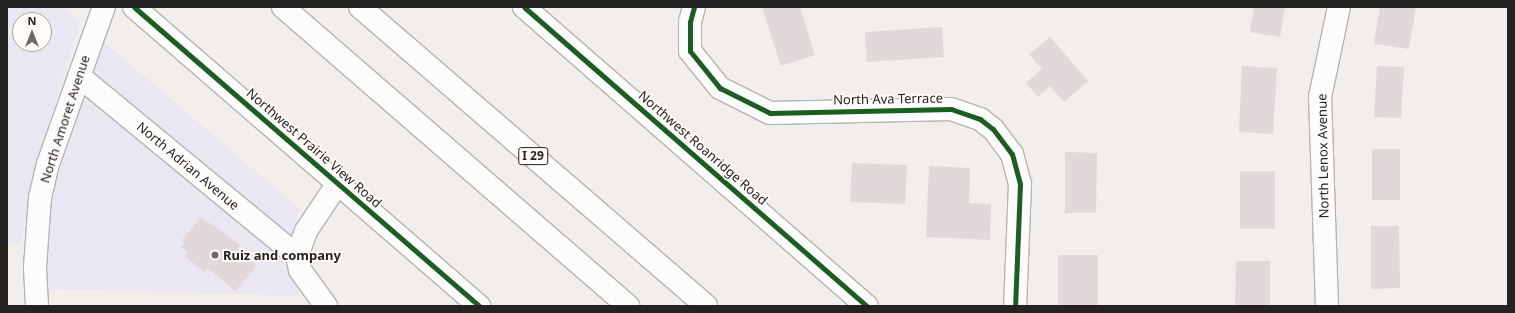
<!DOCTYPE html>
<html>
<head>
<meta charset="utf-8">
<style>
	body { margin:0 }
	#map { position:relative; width:1515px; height:313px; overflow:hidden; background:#f1eeec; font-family:"Noto Sans",sans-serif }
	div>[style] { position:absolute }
	.commercial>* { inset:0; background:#eae7f3 }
	.building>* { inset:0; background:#e2d7d9 }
	.roads { filter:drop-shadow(1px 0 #b6b4b2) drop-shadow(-1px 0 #b6b4b2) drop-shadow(0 1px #b6b4b2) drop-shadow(0 -1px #b6b4b2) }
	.minor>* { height:22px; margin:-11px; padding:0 11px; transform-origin:11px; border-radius:11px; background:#fdfcfc }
	.highway>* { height:22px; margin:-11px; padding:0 11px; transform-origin:11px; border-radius:11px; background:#fdfcfc }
	.cycleway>* { height:5px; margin:-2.5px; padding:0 2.5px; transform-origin:2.5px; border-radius:2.5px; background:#1b5e20 }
	.dots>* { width:11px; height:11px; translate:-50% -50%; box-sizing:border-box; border:2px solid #fffcfa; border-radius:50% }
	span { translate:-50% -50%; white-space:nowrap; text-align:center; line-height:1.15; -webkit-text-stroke:3.5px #fffcfa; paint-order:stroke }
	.shield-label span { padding:1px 3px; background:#fffcfa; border:1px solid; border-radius:3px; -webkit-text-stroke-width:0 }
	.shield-label { font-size:12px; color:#252321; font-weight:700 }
	.street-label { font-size:13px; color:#252321 }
	.poi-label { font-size:13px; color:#252321; font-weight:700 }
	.left { translate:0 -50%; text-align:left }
	.frame { position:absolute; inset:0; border:8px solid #252321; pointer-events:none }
	.north { position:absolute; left:12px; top:12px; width:40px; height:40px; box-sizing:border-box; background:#fffcfa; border:1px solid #a8a5a3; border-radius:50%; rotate:0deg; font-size:11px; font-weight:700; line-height:16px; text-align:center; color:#252321 }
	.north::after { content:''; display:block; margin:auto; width:14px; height:18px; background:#6c6a68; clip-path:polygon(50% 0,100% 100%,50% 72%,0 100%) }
</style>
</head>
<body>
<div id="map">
	<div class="commercial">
		<i style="clip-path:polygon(evenodd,7px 7px,63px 7px,80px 22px,39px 156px,21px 244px,7px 243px,7px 7px,20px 20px,44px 20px,44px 44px,20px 44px,20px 20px)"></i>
		<i style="clip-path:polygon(104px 42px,299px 208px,287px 257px,290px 272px,300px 296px,44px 289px,52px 195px,97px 51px)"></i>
	</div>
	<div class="building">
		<i style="clip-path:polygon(762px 7px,800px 7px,815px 55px,781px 66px)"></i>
		<i style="clip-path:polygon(1254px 7px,1285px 7px,1280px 37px,1250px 32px)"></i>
		<i style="clip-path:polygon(1380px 7px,1416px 7px,1409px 49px,1374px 44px)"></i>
		<i style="clip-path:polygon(942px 27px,944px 57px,867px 62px,865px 32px)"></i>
		<i style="clip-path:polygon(1050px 37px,1088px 81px,1064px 102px,1050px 86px,1038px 97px,1026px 83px,1042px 69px,1029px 54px)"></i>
		<i style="clip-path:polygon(1242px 66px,1277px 68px,1273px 134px,1239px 132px)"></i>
		<i style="clip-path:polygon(1377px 66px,1404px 67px,1401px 118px,1374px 117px)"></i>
		<i style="clip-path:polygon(1372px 149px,1400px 149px,1400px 200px,1372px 200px)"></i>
		<i style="clip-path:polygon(1065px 152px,1097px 153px,1096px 213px,1065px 213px)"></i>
		<i style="clip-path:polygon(852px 163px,907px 165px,905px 204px,850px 202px)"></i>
		<i style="clip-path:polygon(929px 166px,970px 168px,969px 203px,991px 204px,990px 240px,926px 237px)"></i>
		<i style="clip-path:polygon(1240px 171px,1275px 171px,1275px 229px,1240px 229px)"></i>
		<i style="clip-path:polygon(201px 217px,240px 245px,237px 249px,257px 266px,235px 291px,208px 268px,204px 272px,185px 256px,188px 253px,181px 247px,185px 243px,182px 240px)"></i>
		<i style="clip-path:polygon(1371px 226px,1399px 226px,1400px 288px,1371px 289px)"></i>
		<i style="clip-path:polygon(1058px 255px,1098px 255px,1098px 306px,1058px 306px)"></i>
		<i style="clip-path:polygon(1236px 261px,1270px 261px,1270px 306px,1235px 306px)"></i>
	</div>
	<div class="roads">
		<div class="minor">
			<i style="left:134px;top:7px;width:457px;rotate:40.9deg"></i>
			<i style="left:524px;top:7px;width:455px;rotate:41.1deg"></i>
			<i style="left:694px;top:7px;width:16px;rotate:105deg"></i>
			<i style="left:690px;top:22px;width:29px;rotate:90deg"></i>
			<i style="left:690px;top:51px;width:48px;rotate:51deg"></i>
			<i style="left:720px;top:88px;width:56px;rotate:26.6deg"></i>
			<i style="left:770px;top:113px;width:181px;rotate:-1.3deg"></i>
			<i style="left:951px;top:109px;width:31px;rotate:19deg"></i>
			<i style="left:980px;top:119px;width:16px;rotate:38deg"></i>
			<i style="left:993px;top:129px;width:31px;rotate:53deg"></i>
			<i style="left:1012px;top:154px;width:31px;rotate:75deg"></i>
			<i style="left:1020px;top:184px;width:122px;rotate:92.3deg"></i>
			<i style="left:79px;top:76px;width:283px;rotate:39.5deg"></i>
			<i style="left:37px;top:306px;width:39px;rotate:-93deg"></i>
			<i style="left:35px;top:267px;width:69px;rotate:-85.9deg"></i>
			<i style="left:40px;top:198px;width:35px;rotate:-77deg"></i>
			<i style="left:48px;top:164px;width:167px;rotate:-70.4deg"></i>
			<i style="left:326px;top:306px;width:44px;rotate:-125.8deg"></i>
			<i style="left:300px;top:270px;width:14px;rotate:-102deg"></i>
			<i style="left:297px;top:256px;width:27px;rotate:-70deg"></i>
			<i style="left:306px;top:231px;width:58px;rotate:-56.3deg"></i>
			<i style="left:1327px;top:306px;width:209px;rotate:-91.9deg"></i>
			<i style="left:1320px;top:97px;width:92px;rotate:-78.1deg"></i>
		</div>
		<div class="highway">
			<i style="left:283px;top:7px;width:457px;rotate:40.9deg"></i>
			<i style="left:360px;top:7px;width:457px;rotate:40.8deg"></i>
		</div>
	</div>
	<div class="cycleway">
		<i style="left:134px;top:7px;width:457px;rotate:40.9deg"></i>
		<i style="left:524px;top:7px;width:455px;rotate:41.1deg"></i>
		<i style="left:694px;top:7px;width:16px;rotate:105deg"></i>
		<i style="left:690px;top:22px;width:29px;rotate:90deg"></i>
		<i style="left:690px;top:51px;width:48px;rotate:51deg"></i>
		<i style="left:720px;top:88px;width:56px;rotate:26.6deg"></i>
		<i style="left:770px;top:113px;width:181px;rotate:-1.3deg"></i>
		<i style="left:951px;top:109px;width:31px;rotate:19deg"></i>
		<i style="left:980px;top:119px;width:16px;rotate:38deg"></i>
		<i style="left:993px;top:129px;width:31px;rotate:53deg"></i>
		<i style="left:1012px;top:154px;width:31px;rotate:75deg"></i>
		<i style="left:1020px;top:184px;width:122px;rotate:92.3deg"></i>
	</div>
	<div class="dots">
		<i style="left:215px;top:255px;background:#6c6a68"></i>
	</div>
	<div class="shield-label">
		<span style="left:533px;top:156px">I 29</span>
	</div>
	<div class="street-label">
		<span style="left:888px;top:99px;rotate:-1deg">North Ava Terrace</span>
		<span style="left:65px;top:119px;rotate:-72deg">North Amoret Avenue</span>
		<span style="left:314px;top:148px;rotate:41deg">Northwest Prairie View Road</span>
		<span style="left:703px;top:148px;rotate:41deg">Northwest Roanridge Road</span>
		<span style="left:1323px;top:156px;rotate:-91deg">North Lenox Avenue</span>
		<span style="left:188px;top:166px;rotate:40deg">North Adrian Avenue</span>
	</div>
	<div class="poi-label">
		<span class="left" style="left:223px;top:255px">Ruiz and company</span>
	</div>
	<div class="frame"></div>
	<div class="north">N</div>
</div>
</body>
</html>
